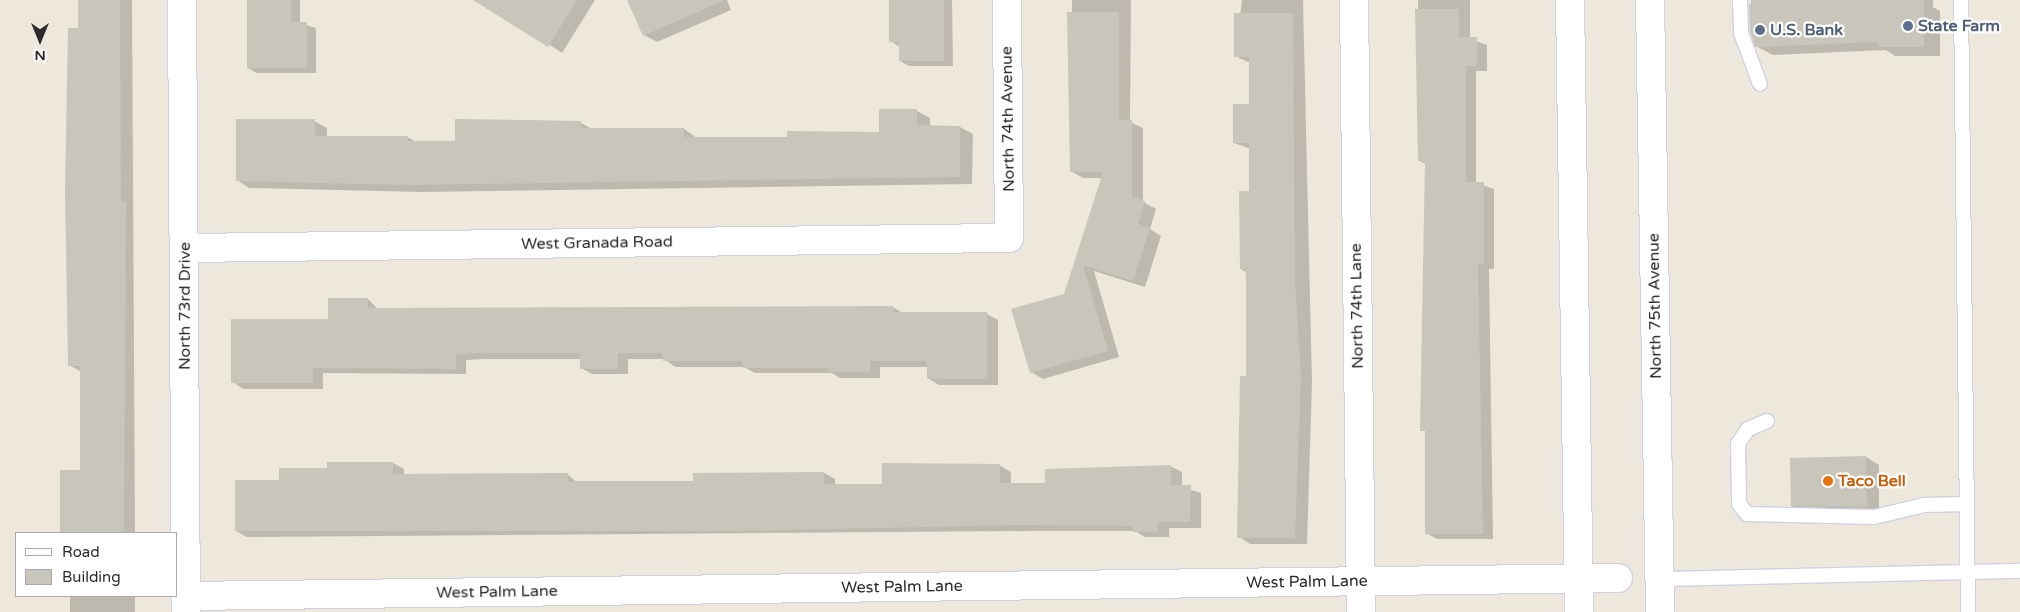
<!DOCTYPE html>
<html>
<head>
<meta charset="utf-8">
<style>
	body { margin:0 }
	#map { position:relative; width:2020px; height:612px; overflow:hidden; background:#ede8db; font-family:"Varela Round",sans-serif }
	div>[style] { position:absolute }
	.shadow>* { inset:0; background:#0003 }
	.building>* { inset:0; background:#c8c5ba }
	.roads { filter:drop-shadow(1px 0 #d0d0e4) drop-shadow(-1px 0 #d0d0e4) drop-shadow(0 1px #d0d0e4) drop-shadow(0 -1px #d0d0e4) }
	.lane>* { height:14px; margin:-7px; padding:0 7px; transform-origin:7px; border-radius:7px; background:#fff }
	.street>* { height:28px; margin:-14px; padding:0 14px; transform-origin:14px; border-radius:14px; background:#fff }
	.secondary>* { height:28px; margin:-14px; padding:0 14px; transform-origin:14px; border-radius:14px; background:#fff }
	.dots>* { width:14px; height:14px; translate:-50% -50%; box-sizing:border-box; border:2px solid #fff; border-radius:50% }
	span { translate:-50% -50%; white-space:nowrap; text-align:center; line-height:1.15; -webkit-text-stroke:4.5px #fff; paint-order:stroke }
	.service-label { font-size:16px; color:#4e5e75; font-weight:700 }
	.left { translate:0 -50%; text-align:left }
	.street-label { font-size:16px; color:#2a2a2a }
	.food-label { font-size:16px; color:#c56008; font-weight:700 }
	.legend { position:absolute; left:15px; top:532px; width:162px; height:65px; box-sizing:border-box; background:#fff; border:1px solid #aaa; margin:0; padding:6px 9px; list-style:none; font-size:15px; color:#2a2a2a }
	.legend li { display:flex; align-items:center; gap:10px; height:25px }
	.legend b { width:25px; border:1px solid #aaa }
	.north { position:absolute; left:15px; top:15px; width:50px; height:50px; -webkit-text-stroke:4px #fff; paint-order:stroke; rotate:180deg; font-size:14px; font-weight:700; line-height:20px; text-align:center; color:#2a2a2a }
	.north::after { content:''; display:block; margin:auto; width:18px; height:22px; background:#2a2a2a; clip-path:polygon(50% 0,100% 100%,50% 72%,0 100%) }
</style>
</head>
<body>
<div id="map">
	<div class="shadow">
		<i style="clip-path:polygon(79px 0,132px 0,135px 533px,62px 533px,62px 471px,82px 471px,80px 371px,69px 365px)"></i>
		<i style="clip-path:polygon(249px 0,300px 0,300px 23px,316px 28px,316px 73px,257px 73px,248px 68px)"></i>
		<i style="clip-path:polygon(483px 0,595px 0,562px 53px)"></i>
		<i style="clip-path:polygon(628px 0,727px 0,731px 10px,657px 42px,644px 35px)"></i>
		<i style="clip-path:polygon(890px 0,952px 0,953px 66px,909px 66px,900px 61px,900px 47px,890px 41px)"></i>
		<i style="clip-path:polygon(1072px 0,1131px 0,1130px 122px,1143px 128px,1143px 202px,1156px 209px,1150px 229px,1161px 236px,1145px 287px,1094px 271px,1119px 357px,1043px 379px,1031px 372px,1065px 296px,1103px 178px,1083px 178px,1071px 171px)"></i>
		<i style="clip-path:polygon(1242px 0,1303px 0,1312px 383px,1307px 544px,1250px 544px,1239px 537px,1247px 377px,1247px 273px,1241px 269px,1251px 192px,1251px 149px,1234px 143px,1250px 106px,1250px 63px,1235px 56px)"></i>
		<i style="clip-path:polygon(1418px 0,1470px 0,1470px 39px,1487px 45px,1487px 71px,1476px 71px,1476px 183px,1494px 189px,1494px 269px,1489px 269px,1493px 539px,1437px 539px,1426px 533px,1426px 164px,1420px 161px)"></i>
		<i style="clip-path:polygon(1751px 0,1933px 0,1933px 7px,1940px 11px,1940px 56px,1895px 56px,1886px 50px,1773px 55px,1756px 46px,1751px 31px)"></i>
		<i style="clip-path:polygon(881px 111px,917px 111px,930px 118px,930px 127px,960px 127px,973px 134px,972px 184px,421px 192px,249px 188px,237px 180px,314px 121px,327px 128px,327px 137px,407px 137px,417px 142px,456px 142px,581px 123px,592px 129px,684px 129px,697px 138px,788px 138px,880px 133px)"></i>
		<i style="clip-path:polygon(368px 299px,378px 309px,893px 307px,904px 314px,987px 314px,998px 320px,998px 385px,939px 385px,928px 378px,928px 367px,880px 367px,880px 378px,840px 378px,832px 373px,755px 373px,744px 367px,675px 367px,664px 359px,628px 359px,628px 374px,592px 374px,581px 368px,581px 359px,487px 359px,466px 360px,466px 374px,323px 373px,323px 389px,243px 389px,233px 382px)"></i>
		<i style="clip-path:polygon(1866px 457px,1879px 465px,1879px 513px,1805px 513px,1792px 506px)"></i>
		<i style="clip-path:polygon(393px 463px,404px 469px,404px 475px,567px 474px,578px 483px,695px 483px,824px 473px,835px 479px,835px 485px,883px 485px,999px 465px,1011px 472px,1011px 484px,1047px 484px,1170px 466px,1182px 472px,1182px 487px,1201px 493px,1201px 528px,1169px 528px,1169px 537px,1145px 537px,1135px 531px,1034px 531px,247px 537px,236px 531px,281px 481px,328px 469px)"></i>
		<i style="clip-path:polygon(70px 596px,135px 596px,135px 612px,70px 612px)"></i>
	</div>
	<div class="building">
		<i style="clip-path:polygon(78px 0,120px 0,121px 202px,126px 202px,124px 533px,60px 533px,60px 470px,80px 470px,80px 366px,68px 366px,65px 190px,68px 28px,78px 28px)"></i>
		<i style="clip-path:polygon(247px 0,291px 0,291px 22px,307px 22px,307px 68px,247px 68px)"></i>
		<i style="clip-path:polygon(473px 0,577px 0,548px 47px)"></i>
		<i style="clip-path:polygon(627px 0,725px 0,643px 36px)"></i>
		<i style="clip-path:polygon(889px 0,944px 0,944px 61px,899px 61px,899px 42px,889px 42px)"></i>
		<i style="clip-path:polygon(1754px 0,1924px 0,1924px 47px,1878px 47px,1878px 42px,1755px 47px,1750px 31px,1749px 5px)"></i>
		<i style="clip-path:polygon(1415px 9px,1459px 9px,1459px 37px,1477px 37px,1477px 66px,1466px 66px,1466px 182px,1484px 182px,1484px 264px,1478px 264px,1483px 534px,1425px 534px,1425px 431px,1420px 431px,1425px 161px,1418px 161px)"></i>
		<i style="clip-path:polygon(1067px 12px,1119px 12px,1119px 120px,1132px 120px,1132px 197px,1145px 201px,1138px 224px,1150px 228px,1133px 281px,1083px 265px,1108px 351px,1030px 373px,1011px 309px,1064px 294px,1103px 172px,1070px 172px)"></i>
		<i style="clip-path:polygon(1234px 13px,1293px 13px,1295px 280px,1301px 376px,1295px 538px,1237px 538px,1240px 376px,1246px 376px,1246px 269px,1240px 269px,1239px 191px,1249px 191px,1249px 143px,1233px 143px,1233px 104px,1249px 104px,1249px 57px,1234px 57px)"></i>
		<i style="clip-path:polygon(879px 109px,917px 109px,917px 125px,960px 126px,960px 177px,408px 185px,236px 181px,236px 119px,315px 119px,315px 136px,408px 136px,408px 141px,455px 141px,455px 119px,581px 121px,581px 128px,684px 128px,684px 137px,787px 137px,787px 131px,879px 132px)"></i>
		<i style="clip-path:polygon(328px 298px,368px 298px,368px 308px,893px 306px,893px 312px,987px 312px,987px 379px,927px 379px,927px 361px,870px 361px,870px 372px,828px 372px,828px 368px,743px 368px,743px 361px,663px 361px,663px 353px,618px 353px,618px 369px,580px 369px,580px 353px,476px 353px,456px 355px,456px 369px,313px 368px,313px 383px,231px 383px,231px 319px,328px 319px)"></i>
		<i style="clip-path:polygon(1866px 456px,1867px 507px,1791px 506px,1790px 458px)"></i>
		<i style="clip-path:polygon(327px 462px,393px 462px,393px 474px,568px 473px,568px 481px,693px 481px,693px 473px,824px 472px,824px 484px,882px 484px,882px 463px,1000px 464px,1000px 483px,1045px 483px,1045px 469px,1171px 465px,1171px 485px,1191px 485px,1190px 522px,1158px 522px,1158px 532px,1133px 532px,1133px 526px,1022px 525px,738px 531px,235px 531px,235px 480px,279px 480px,279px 468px,327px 468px)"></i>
	</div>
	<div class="roads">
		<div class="lane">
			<i style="left:1740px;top:0;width:33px;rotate:88deg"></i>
			<i style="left:1741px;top:33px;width:54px;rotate:69.6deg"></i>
			<i style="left:1961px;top:0;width:612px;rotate:89.34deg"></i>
			<i style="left:1767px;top:421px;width:21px;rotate:157deg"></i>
			<i style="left:1748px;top:429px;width:18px;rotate:124deg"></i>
			<i style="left:1738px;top:444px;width:60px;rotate:89deg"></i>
			<i style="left:1739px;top:504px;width:13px;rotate:51deg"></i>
			<i style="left:1747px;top:514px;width:127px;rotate:1.4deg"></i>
			<i style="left:1874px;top:517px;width:51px;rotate:-13.5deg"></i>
			<i style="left:1924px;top:505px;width:43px;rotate:-1.3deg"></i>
			<i style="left:1660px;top:579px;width:360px;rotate:-1.3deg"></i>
		</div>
		<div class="street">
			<i style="left:182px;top:0;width:612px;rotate:89.63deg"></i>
			<i style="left:1354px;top:0;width:612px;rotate:89.34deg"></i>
			<i style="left:185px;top:248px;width:824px;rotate:-0.7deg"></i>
			<i style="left:1009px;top:238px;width:238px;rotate:-90.5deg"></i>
			<i style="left:185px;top:596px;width:1433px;rotate:-0.72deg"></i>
		</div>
		<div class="secondary">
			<i style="left:1570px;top:0;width:612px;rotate:89.16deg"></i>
			<i style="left:1650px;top:0;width:612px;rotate:89.06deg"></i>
		</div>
	</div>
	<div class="dots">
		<i style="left:1908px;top:26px;background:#5c6f8a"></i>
		<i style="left:1760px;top:30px;background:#5c6f8a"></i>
		<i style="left:1828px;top:481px;background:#e8710a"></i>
	</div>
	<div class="service-label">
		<span class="left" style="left:1918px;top:26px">State Farm</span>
		<span class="left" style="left:1770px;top:30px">U.S. Bank</span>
	</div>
	<div class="street-label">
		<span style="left:1008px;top:119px;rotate:-91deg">North 74th Avenue</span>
		<span style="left:597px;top:243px;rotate:-1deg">West Granada Road</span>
		<span style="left:185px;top:306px;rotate:-90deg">North 73rd Drive</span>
		<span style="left:1357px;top:306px;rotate:-91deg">North 74th Lane</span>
		<span style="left:1655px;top:306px;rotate:-91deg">North 75th Avenue</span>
		<span style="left:1307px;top:582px;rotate:-1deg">West Palm Lane</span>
		<span style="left:902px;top:587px;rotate:-1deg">West Palm Lane</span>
		<span style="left:497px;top:592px;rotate:-1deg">West Palm Lane</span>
	</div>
	<div class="food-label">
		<span class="left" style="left:1838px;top:481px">Taco Bell</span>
	</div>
	<ul class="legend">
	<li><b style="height:6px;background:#fff"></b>Road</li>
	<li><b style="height:14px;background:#c8c5ba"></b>Building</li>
	</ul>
	<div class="north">N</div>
</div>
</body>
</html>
